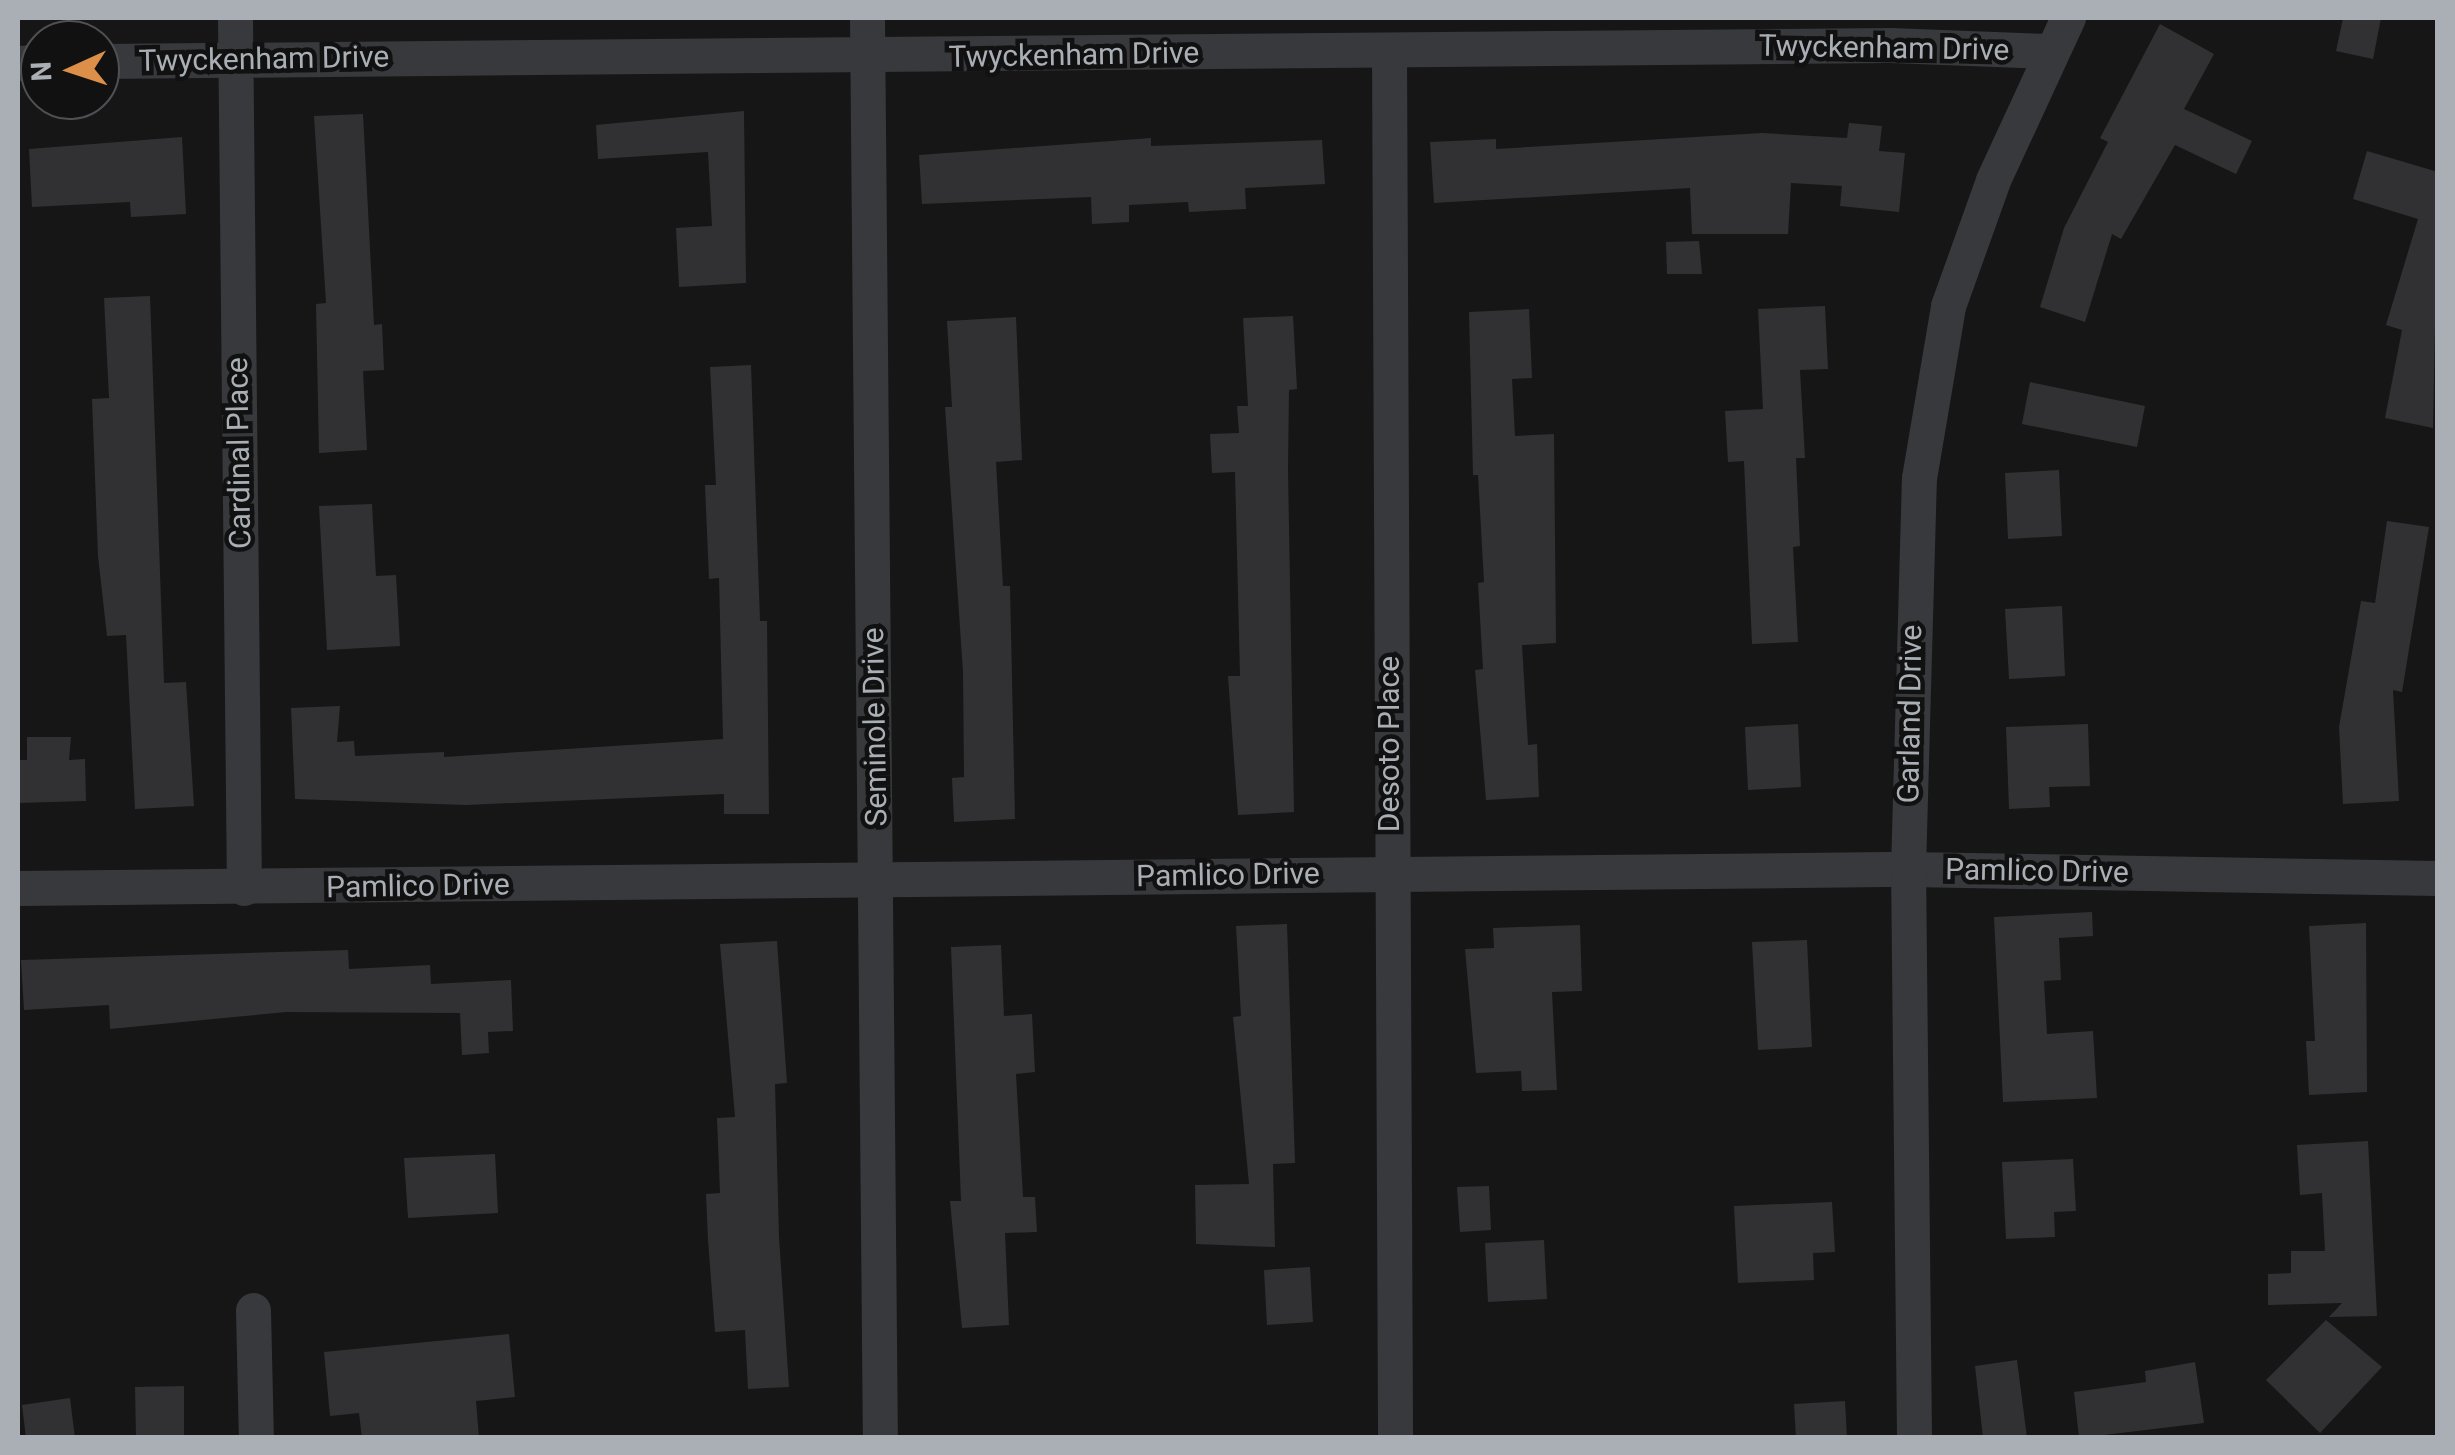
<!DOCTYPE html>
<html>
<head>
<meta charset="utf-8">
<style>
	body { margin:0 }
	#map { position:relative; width:2455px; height:1455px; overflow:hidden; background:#161617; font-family:Roboto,sans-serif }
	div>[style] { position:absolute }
	.building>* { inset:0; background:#313133 }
	.minor>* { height:35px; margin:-17.5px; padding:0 17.5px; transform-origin:17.5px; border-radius:17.5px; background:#37393c }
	span { translate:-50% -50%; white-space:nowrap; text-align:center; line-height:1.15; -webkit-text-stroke:9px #111112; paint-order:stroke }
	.street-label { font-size:30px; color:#a9afb5 }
	.frame { position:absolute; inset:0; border:20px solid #a9afb5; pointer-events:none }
	.north { position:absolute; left:20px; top:20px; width:100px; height:100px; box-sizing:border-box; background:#111112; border:2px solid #4e5053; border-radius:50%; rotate:267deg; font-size:28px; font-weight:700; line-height:40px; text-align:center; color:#a9afb5 }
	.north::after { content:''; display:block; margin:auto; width:35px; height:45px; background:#db8f49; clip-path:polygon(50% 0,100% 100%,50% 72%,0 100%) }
</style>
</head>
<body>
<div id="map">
	<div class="building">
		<i style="clip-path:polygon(2343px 18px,2381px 18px,2373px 59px,2336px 51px)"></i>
		<i style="clip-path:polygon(2160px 24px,2214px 54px,2184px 109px,2252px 141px,2236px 174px,2175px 145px,2121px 239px,2112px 234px,2085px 322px,2040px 307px,2064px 228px,2108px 142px,2100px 138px)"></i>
		<i style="clip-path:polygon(744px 111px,746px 283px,679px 287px,676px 228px,712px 226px,708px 152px,598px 159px,596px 125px)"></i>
		<i style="clip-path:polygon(363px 114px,374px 325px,382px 324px,384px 370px,363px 371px,367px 450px,319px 453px,316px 304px,326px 303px,314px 116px)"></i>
		<i style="clip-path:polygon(1849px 123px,1882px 126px,1879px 151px,1905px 153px,1899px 212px,1840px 206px,1842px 186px,1791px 183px,1788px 234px,1692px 234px,1690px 188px,1434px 203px,1430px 142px,1496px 139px,1496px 149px,1762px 133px,1847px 138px)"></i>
		<i style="clip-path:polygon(182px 137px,186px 214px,131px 217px,130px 202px,32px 207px,29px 149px)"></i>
		<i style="clip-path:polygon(1151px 138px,1151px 146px,1322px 140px,1325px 184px,1245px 188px,1246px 209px,1189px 212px,1188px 202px,1129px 205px,1129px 222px,1092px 224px,1091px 197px,922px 204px,919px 155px)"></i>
		<i style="clip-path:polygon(2367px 151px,2438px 172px,2433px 428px,2385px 418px,2402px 330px,2386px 325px,2418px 219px,2353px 199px)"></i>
		<i style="clip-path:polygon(1699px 241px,1702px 274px,1667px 274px,1666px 242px)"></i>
		<i style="clip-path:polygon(150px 296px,164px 683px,186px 682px,194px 806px,135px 809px,126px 635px,107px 636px,98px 556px,92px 399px,109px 398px,104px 298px)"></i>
		<i style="clip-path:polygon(1825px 306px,1828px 369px,1800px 370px,1805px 458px,1796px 458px,1800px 546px,1793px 547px,1798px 642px,1752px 644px,1744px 461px,1728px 462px,1725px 411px,1763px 409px,1758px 309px)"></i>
		<i style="clip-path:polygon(1529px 309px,1532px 378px,1512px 379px,1515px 436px,1554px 434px,1556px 643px,1522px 645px,1528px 745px,1537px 744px,1539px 797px,1486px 800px,1475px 670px,1483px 669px,1478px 583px,1484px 582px,1478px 475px,1473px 475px,1469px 312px)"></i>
		<i style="clip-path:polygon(1293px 316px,1297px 389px,1289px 390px,1288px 469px,1294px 812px,1238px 815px,1228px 676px,1240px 676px,1235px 472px,1212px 473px,1210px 434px,1239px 433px,1237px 406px,1248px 406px,1243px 318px)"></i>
		<i style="clip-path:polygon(1016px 317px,1022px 460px,996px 462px,1003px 586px,1010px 586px,1015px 819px,954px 822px,952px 778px,964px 777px,963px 672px,945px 407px,952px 407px,947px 321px)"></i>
		<i style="clip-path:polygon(751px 365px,760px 621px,767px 621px,769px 814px,724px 814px,724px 794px,466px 805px,295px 799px,291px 708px,340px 706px,337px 742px,354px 741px,355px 756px,444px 752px,444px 757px,723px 739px,719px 578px,709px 579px,705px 485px,716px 485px,710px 367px)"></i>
		<i style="clip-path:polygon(2030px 382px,2145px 406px,2137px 447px,2022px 424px)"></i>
		<i style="clip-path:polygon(2059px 470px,2062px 536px,2008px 539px,2005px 473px)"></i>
		<i style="clip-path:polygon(372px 504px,376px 576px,396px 575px,400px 646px,327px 650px,319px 506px)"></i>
		<i style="clip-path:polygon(2387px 521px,2429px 527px,2402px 692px,2393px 690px,2399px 801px,2343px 804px,2339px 727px,2361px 601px,2375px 603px)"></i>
		<i style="clip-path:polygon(2062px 606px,2065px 676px,2009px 679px,2005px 609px)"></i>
		<i style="clip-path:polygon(1798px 724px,1801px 787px,1748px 790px,1745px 727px)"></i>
		<i style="clip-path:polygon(2088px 724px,2090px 786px,2049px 787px,2050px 807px,2009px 809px,2006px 727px)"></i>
		<i style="clip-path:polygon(27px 737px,71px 737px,69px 760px,85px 759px,86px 801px,18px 803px,18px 760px,27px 760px)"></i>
		<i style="clip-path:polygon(2092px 912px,2093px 936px,2059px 938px,2061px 980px,2044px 981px,2047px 1034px,2093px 1031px,2097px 1098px,2003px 1102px,1994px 917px)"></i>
		<i style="clip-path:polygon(2366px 923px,2367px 1092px,2309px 1095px,2306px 1041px,2315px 1041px,2309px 926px)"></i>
		<i style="clip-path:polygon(1287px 924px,1295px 1163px,1273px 1164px,1275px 1247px,1196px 1244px,1195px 1185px,1249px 1184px,1233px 1017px,1241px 1016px,1236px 926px)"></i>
		<i style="clip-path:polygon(1580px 925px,1582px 991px,1552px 992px,1557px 1090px,1522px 1091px,1521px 1071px,1476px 1073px,1465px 949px,1494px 948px,1493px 928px)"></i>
		<i style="clip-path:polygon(1807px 940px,1812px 1047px,1758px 1050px,1752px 942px)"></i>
		<i style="clip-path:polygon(777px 941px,787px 1083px,775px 1084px,779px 1237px,789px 1387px,748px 1389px,745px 1330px,715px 1332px,708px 1240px,706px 1194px,720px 1193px,717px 1118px,735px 1117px,720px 944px)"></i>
		<i style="clip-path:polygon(1001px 945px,1004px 1016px,1032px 1014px,1035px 1072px,1016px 1074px,1023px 1197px,1035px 1197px,1037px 1232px,1005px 1233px,1009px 1325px,962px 1328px,950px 1201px,961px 1201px,951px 947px)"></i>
		<i style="clip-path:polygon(348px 950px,349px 969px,430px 965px,431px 984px,511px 980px,513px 1031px,488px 1032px,489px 1053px,462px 1055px,460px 1013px,286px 1012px,110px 1029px,109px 1005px,24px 1010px,21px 960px)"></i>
		<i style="clip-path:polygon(2368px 1141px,2377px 1316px,2329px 1317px,2342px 1303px,2268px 1305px,2268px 1274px,2291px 1273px,2291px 1251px,2325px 1251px,2322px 1193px,2300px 1195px,2297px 1145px)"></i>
		<i style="clip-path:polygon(495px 1154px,498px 1213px,408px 1218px,404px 1158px)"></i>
		<i style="clip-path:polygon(2073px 1159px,2076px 1211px,2054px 1212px,2055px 1237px,2006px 1239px,2002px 1162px)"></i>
		<i style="clip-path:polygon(1489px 1186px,1491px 1230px,1460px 1232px,1457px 1187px)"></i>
		<i style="clip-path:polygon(1832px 1202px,1835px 1252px,1813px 1253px,1814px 1280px,1738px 1283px,1734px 1206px)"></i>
		<i style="clip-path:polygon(1544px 1240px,1547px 1299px,1488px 1302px,1485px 1243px)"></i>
		<i style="clip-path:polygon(1310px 1267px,1313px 1322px,1267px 1325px,1264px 1270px)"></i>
		<i style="clip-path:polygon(2326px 1320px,2382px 1367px,2320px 1433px,2266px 1380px)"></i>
		<i style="clip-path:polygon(509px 1334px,515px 1397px,476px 1401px,479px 1438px,362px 1438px,359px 1413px,330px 1416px,324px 1352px)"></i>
		<i style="clip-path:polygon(2017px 1360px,2027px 1438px,1983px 1438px,1975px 1366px)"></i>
		<i style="clip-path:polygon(2195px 1362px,2204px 1423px,2079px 1438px,2074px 1392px,2146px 1382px,2145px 1371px)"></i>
		<i style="clip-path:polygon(184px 1386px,184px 1438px,136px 1438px,135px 1387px)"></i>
		<i style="clip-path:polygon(70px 1398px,75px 1438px,26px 1438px,22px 1405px)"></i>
		<i style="clip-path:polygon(1845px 1401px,1847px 1438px,1796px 1438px,1794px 1404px)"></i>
	</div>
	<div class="minor">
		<i style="left:235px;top:18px;width:870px;rotate:89.41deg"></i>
		<i style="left:867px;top:18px;width:1420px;rotate:89.48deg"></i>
		<i style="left:1389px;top:51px;width:1387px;rotate:89.75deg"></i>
		<i style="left:100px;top:61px;width:1790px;rotate:-0.51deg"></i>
		<i style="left:1890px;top:45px;width:158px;rotate:2.2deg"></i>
		<i style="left:18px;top:63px;width:22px;rotate:-3deg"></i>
		<i style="left:18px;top:888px;width:1890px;rotate:-0.58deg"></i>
		<i style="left:1908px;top:869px;width:530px;rotate:0.97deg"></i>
		<i style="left:253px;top:1310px;width:128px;rotate:88.7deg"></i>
		<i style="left:1914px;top:1438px;width:569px;rotate:-90.6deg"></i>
		<i style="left:1908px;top:869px;width:391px;rotate:-88.4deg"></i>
		<i style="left:1919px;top:478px;width:174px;rotate:-80.4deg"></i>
		<i style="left:1948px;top:306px;width:134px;rotate:-70.3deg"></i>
		<i style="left:1993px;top:180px;width:179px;rotate:-65.2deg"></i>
	</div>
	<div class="street-label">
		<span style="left:1884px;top:48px;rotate:1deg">Twyckenham Drive</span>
		<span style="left:1074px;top:55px;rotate:-1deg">Twyckenham Drive</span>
		<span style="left:264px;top:59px;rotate:-1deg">Twyckenham Drive</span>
		<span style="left:239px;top:453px;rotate:-91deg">Cardinal Place</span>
		<span style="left:1910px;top:714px;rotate:-89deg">Garland Drive</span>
		<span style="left:875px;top:727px;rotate:-91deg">Seminole Drive</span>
		<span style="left:1389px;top:744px;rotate:-90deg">Desoto Place</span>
		<span style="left:2037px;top:871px;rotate:1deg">Pamlico Drive</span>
		<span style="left:1228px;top:875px;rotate:-1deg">Pamlico Drive</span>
		<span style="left:418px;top:886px;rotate:-1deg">Pamlico Drive</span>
	</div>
	<div class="frame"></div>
	<div class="north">N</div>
</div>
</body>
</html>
